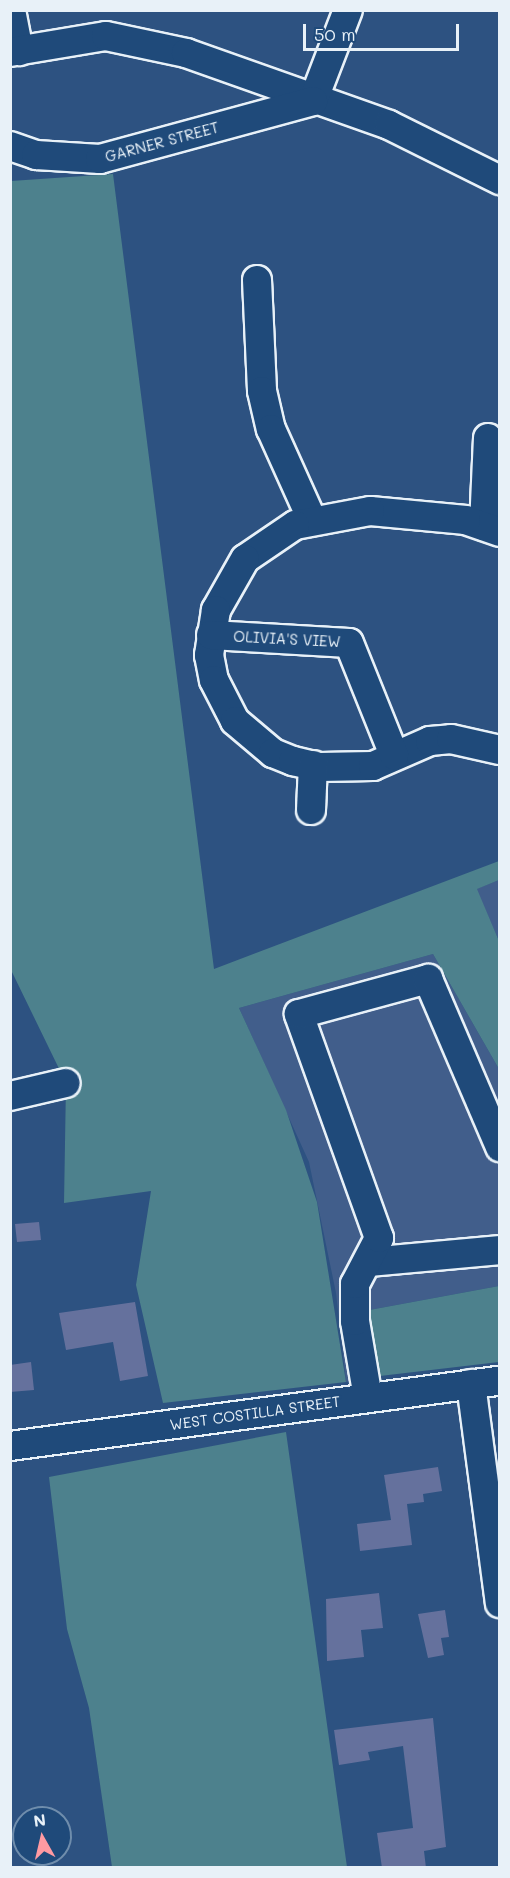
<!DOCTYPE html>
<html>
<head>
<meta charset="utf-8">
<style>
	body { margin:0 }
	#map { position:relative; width:510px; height:1878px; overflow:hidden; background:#2d5281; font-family:Mali,sans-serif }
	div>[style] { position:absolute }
	.built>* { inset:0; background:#415e8b }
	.green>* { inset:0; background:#4d818d }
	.building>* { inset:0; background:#65719d }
	.roads { filter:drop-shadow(2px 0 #e8f1f8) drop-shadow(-2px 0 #e8f1f8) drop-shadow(0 2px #e8f1f8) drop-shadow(0 -2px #e8f1f8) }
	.minor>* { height:28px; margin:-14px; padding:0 14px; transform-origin:14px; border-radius:14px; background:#1f4a7a }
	span { translate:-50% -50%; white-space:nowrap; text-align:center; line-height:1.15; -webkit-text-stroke:4.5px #1f4a7a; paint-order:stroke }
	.street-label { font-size:15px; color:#e8f1f8 }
	.frame { position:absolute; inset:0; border:12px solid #e8f1f8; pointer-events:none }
	.north { position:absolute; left:12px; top:1806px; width:60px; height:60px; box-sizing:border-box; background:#1f4a7a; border:2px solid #6f8dac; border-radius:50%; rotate:352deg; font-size:16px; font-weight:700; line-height:24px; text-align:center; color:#e8f1f8 }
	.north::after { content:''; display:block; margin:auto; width:21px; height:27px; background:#ff9aa2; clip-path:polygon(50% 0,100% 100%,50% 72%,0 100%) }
	.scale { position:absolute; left:303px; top:24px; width:156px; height:27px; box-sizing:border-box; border:3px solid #e8f1f8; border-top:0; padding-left:8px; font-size:18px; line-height:21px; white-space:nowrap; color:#e8f1f8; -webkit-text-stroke:4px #1f4a7a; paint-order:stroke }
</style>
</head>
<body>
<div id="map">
	<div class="built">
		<i style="clip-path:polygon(499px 880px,499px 941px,476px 889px)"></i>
		<i style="clip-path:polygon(433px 954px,499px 1069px,499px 1286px,364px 1311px,380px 1376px,346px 1382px,336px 1293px,309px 1162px,239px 1008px)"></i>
	</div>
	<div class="green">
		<i style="clip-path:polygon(113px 174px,214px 969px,499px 861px,499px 880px,477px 889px,499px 941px,499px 1069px,433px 954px,239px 1008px,286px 1110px,317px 1202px,346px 1382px,163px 1403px,136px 1285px,151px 1191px,64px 1203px,66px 1083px,11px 970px,11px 181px)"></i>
		<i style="clip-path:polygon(499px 1286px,499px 1362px,380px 1376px,364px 1311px)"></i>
		<i style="clip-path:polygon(286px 1432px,347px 1867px,112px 1867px,89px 1708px,67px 1629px,49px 1477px)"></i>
	</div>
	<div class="building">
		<i style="clip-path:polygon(39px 1222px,41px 1240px,17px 1242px,15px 1224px)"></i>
		<i style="clip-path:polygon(135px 1302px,148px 1376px,120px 1381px,113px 1342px,66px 1350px,59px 1313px)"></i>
		<i style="clip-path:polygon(31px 1362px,34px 1390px,10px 1392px,10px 1365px)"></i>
		<i style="clip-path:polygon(438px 1467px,442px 1491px,423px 1494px,424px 1502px,407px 1504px,412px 1545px,360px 1551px,357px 1524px,391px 1520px,384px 1475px)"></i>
		<i style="clip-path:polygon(379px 1593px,383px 1628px,361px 1630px,364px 1657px,327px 1661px,326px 1599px)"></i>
		<i style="clip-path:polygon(445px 1610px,449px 1637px,441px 1638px,444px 1655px,428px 1658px,418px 1614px)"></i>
		<i style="clip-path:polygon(433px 1718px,446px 1847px,424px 1851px,426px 1868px,382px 1868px,377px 1833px,413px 1828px,403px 1746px,368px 1752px,370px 1760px,339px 1765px,334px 1730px)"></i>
	</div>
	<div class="roads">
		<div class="minor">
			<i style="left:11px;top:10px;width:42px;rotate:79deg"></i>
			<i style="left:10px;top:52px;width:97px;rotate:-9.5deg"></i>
			<i style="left:106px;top:36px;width:82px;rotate:12deg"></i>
			<i style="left:186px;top:53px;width:215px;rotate:19.5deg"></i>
			<i style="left:389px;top:125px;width:124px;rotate:26.4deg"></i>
			<i style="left:313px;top:101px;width:97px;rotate:-69deg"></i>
			<i style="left:10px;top:146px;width:28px;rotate:19deg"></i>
			<i style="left:36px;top:155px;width:64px;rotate:3.6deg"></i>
			<i style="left:100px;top:159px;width:221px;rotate:-15.2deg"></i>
			<i style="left:257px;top:280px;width:111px;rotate:87.4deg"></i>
			<i style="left:262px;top:391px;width:39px;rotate:77deg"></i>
			<i style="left:271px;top:429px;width:100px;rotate:65.7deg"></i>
			<i style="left:484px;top:526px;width:88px;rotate:-87.4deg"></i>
			<i style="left:500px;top:532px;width:36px;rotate:-161deg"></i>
			<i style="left:466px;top:520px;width:96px;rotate:-174.6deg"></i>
			<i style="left:370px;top:511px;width:76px;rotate:169.4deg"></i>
			<i style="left:295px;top:525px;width:60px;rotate:145.8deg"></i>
			<i style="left:245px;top:559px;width:59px;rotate:119.6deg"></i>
			<i style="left:216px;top:610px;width:46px;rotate:98.8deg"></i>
			<i style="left:209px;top:655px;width:25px;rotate:79deg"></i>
			<i style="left:214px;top:680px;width:46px;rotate:62.9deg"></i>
			<i style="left:235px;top:721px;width:50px;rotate:40.1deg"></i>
			<i style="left:273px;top:753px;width:22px;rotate:22deg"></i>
			<i style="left:293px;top:761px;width:28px;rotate:13deg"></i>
			<i style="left:320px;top:767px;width:53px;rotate:-1.1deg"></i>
			<i style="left:373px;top:766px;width:62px;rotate:-23.7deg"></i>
			<i style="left:430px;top:741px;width:21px;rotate:-5deg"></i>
			<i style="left:451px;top:739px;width:50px;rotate:12.7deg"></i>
			<i style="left:211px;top:635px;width:138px;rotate:3.3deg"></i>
			<i style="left:349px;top:643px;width:121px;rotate:68.1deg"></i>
			<i style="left:311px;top:810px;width:45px;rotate:-87.5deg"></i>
			<i style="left:10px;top:1096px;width:57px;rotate:-13.1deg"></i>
			<i style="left:369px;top:1262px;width:132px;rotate:-5.2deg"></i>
			<i style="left:471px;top:1384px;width:221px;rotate:82.5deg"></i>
			<i style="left:368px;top:1398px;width:78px;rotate:-99.6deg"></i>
			<i style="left:355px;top:1321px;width:37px;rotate:-90deg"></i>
			<i style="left:355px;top:1284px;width:52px;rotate:-62.4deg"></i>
			<i style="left:379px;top:1238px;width:238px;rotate:-109.7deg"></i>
			<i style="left:299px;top:1014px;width:134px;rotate:-15.2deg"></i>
			<i style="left:428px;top:979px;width:183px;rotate:66.8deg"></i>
			<i style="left:10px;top:1446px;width:494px;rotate:-7.6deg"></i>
		</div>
	</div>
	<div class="street-label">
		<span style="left:162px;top:142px;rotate:-15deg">GARNER STREET</span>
		<span style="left:287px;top:639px;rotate:3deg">OLIVIA'S VIEW</span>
		<span style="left:255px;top:1413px;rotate:-8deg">WEST COSTILLA STREET</span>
	</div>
	<div class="frame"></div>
	<div class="north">N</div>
	<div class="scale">50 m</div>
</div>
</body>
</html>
